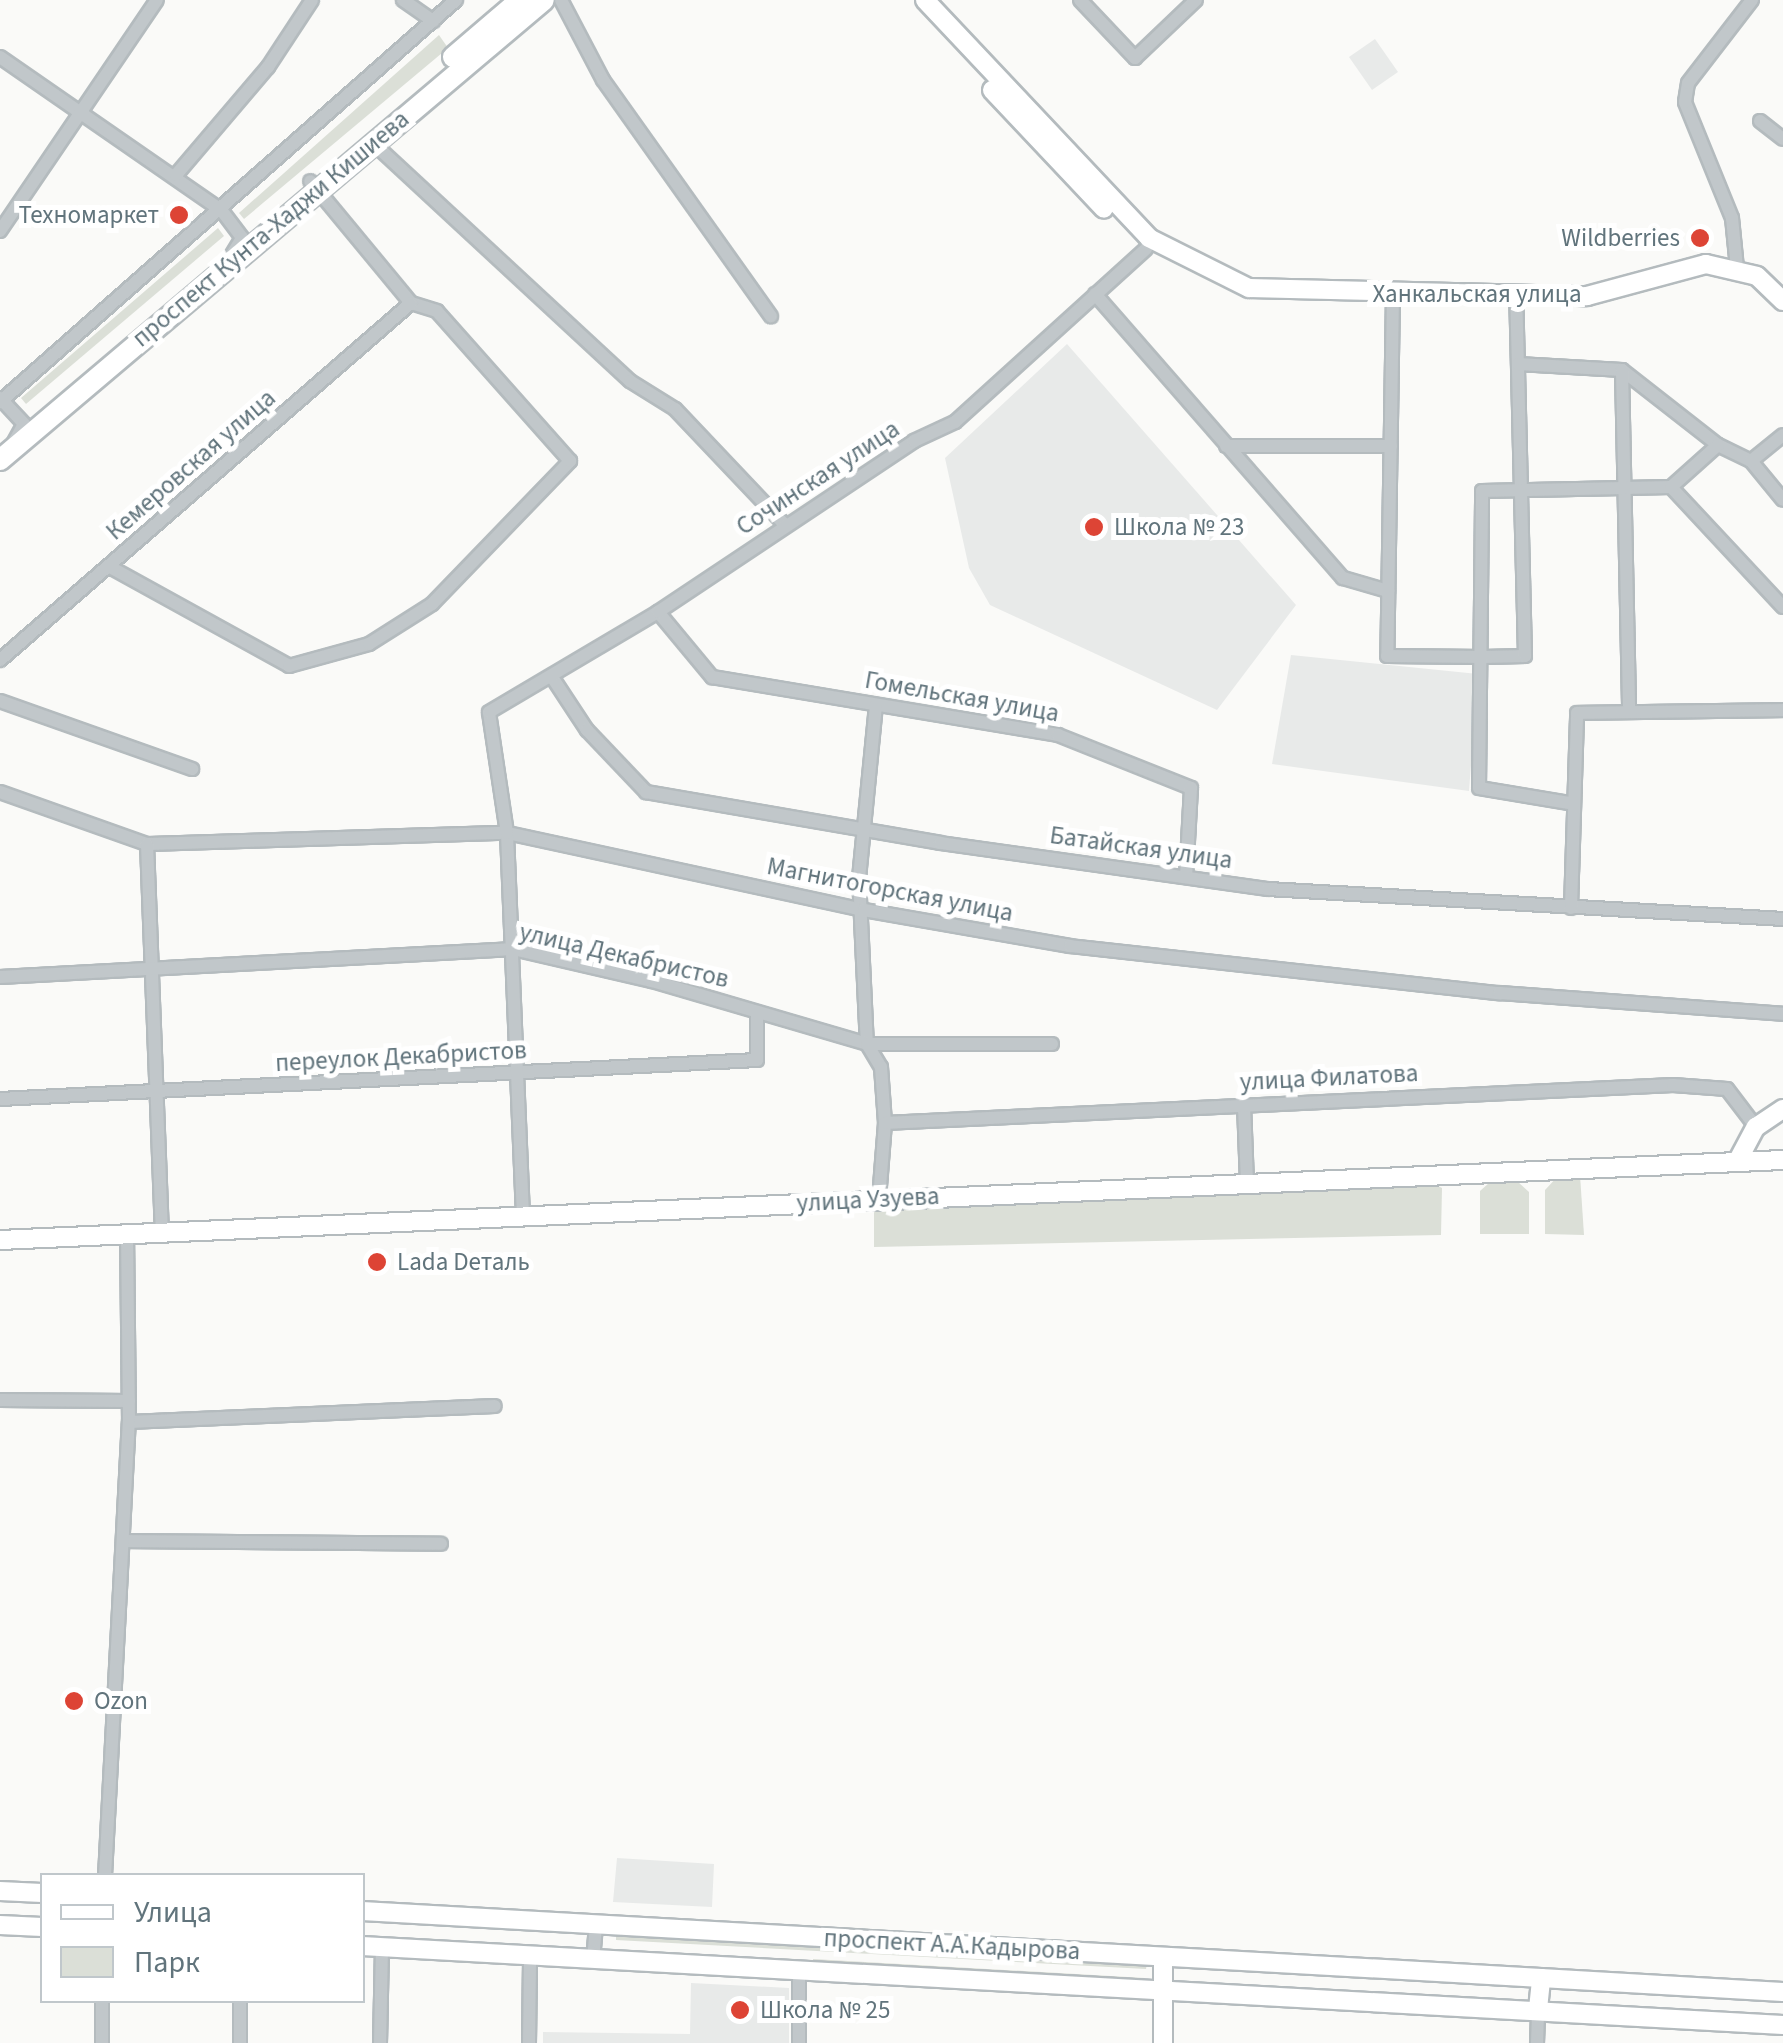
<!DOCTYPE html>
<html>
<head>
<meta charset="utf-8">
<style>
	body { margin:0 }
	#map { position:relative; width:1783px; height:2043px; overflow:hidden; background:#fafaf8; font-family:"Source Sans 3",sans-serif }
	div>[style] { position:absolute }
	.built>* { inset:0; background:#e8eae9 }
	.green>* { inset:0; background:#dbdfd7 }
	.roads { filter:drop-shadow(2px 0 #b4bbbe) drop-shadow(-2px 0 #b4bbbe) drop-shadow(0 2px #b4bbbe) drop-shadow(0 -2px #b4bbbe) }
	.street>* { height:12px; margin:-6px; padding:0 6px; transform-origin:6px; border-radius:6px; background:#c1c7ca }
	.secondary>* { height:18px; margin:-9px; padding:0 9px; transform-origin:9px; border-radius:9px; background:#fff }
	.primary>* { height:20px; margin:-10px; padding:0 10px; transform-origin:10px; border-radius:10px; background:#fff }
	.dots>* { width:28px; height:28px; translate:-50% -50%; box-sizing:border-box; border:5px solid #fff; border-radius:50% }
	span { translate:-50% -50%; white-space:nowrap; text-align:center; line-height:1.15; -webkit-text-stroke:10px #fff; paint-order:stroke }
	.poi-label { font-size:25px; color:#61747c }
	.right { translate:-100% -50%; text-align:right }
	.left { translate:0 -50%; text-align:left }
	.street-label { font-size:25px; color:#61747c }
	.legend { position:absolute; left:40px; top:1873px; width:325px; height:130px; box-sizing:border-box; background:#fff; border:2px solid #c0c7cb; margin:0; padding:12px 18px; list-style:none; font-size:30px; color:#61747c }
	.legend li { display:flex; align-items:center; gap:20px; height:50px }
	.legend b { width:50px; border:2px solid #c0c7cb }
</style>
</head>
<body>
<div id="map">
	<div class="built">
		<i style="clip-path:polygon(1375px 39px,1398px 72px,1372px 90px,1349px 57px)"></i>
		<i style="clip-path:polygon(1067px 344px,1296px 605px,1217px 710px,990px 605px,969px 568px,945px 458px)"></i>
		<i style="clip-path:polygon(1291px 655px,1478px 674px,1469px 791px,1272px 764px)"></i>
		<i style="clip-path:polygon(617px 1858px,714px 1864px,712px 1907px,613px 1902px)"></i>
		<i style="clip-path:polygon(691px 1983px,789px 1988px,789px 2043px,543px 2043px,543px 2032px,690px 2034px)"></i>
	</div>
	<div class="green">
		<i style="clip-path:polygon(439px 35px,448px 48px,244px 219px,239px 213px)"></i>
		<i style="clip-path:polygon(218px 228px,224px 236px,26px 404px,21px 398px)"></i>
		<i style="clip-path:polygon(1559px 1175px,1580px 1175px,1584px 1235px,1545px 1234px,1545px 1190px)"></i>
		<i style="clip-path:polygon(1426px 1180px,1442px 1188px,1441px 1235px,874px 1247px,874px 1206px)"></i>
		<i style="clip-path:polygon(1518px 1182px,1529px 1192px,1529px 1234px,1480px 1234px,1480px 1191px,1489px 1183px)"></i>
		<i style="clip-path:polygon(616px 1934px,1147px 1963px,1146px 1969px,616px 1940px)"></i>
		<i style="clip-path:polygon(813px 1959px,1145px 1978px,1145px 1983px,813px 1964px)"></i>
	</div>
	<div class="roads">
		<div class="street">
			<i style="left:403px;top:0;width:37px;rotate:35deg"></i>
			<i style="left:561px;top:0;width:90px;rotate:62.3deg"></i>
			<i style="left:603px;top:80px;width:290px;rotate:54.6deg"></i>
			<i style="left:1080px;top:0;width:80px;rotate:46.5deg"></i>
			<i style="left:1135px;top:58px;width:84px;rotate:-43.6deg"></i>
			<i style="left:0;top:57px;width:270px;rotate:34.7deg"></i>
			<i style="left:222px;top:211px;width:34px;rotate:53deg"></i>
			<i style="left:242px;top:238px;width:23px;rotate:121deg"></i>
			<i style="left:1760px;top:121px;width:29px;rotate:38deg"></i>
			<i style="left:373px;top:143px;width:350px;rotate:42.8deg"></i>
			<i style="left:630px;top:381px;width:53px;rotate:31.9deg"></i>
			<i style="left:675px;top:409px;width:161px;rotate:46.5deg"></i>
			<i style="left:176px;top:175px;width:142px;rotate:-49.6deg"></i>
			<i style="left:268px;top:67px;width:80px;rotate:-56.7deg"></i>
			<i style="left:0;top:231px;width:279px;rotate:-55.8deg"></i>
			<i style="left:1737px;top:268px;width:50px;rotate:-95.7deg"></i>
			<i style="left:1732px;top:218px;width:125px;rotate:-112.1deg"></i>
			<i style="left:1685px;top:102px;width:19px;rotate:-81deg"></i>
			<i style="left:1688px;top:83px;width:105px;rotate:-52.4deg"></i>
			<i style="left:1095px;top:294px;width:377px;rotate:48.9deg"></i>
			<i style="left:1343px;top:578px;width:47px;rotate:16.1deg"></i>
			<i style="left:1393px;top:294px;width:362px;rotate:90.9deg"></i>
			<i style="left:1387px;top:656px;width:96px;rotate:0.6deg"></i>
			<i style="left:1483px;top:657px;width:42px;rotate:-1.4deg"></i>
			<i style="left:1525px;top:656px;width:361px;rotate:-91.4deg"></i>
			<i style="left:1518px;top:364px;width:104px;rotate:3.3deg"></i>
			<i style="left:1622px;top:370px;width:122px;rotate:38deg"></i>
			<i style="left:1718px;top:445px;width:37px;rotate:26deg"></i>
			<i style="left:1751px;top:461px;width:50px;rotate:50.6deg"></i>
			<i style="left:1622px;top:370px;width:342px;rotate:88.8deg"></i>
			<i style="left:0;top:398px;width:35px;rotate:47deg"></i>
			<i style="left:24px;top:424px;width:23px;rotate:119deg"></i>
			<i style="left:0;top:402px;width:608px;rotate:-41.4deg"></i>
			<i style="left:1226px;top:446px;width:165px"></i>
			<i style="left:1751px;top:461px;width:41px;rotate:-39.1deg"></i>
			<i style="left:1671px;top:487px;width:164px;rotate:47deg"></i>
			<i style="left:110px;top:567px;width:205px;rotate:28.9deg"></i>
			<i style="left:289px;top:666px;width:83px;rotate:-15.4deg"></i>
			<i style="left:369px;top:644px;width:75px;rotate:-32.4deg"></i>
			<i style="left:432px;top:604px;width:199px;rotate:-46deg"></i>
			<i style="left:570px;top:461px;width:200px;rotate:-131.6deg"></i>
			<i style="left:437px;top:311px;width:27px;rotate:-163deg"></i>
			<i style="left:411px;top:303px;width:158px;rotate:-129.6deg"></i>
			<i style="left:658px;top:612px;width:85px;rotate:50.3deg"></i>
			<i style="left:712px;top:677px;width:351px;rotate:9.5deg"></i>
			<i style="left:1058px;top:735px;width:143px;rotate:21.7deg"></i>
			<i style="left:1191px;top:788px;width:89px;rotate:93.2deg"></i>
			<i style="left:0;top:660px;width:544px;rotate:-40.98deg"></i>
			<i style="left:552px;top:677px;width:64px;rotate:56.6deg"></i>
			<i style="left:587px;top:730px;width:86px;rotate:46.4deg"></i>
			<i style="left:646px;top:792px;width:298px;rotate:9.8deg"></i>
			<i style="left:940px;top:843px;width:331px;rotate:8deg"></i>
			<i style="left:1268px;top:889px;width:516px;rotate:3.33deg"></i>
			<i style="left:0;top:701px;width:204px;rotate:19.5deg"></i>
			<i style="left:876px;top:705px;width:173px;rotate:95.6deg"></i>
			<i style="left:859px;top:877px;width:167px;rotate:87.3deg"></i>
			<i style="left:867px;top:1044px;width:27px;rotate:59deg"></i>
			<i style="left:881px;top:1067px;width:56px;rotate:85.9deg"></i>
			<i style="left:885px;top:1123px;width:76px;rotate:94.5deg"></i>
			<i style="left:0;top:792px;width:156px;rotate:19.5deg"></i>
			<i style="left:147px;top:844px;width:360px;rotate:-1.8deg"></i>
			<i style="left:507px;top:833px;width:365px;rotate:12.2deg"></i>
			<i style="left:864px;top:910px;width:209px;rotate:9.9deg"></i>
			<i style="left:1070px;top:946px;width:432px;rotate:6.3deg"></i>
			<i style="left:1499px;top:993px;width:285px;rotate:4.2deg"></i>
			<i style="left:1569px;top:803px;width:91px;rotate:-170.5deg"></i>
			<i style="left:1479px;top:788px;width:297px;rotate:-89.4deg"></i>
			<i style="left:1482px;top:491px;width:189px;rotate:-1.2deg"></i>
			<i style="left:1671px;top:487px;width:63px;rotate:-41.8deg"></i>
			<i style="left:147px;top:844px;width:388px;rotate:87.8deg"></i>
			<i style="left:1571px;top:908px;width:195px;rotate:-88.2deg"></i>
			<i style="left:1577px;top:713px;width:206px;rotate:-0.8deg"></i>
			<i style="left:0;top:977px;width:514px;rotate:-3.12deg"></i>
			<i style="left:513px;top:949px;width:143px;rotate:13deg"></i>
			<i style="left:652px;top:981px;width:224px;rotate:16.3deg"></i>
			<i style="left:867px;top:1044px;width:185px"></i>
			<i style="left:0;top:1099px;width:758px;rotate:-2.95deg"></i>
			<i style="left:757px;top:1060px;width:48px;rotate:-90deg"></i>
			<i style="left:1244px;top:1105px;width:78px;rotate:87.8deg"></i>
			<i style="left:885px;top:1123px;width:789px;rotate:-2.76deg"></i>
			<i style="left:1673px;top:1085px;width:54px;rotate:4.2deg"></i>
			<i style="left:1727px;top:1089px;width:48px;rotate:52.7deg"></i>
			<i style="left:523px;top:1216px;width:383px;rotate:-92.4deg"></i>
			<i style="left:507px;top:833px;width:122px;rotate:-98.5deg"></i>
			<i style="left:489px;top:712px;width:196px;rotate:-30.6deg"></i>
			<i style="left:658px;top:612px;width:308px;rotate:-33.7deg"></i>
			<i style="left:914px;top:441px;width:45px;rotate:-24.9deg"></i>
			<i style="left:955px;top:422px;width:258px;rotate:-42.2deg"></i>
			<i style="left:0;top:1400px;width:129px;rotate:0.4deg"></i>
			<i style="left:129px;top:1422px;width:366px;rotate:-2.5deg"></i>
			<i style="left:124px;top:1541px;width:317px;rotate:0.5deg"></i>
			<i style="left:105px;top:1876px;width:455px;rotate:-87deg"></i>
			<i style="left:129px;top:1422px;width:188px;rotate:-90.6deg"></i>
			<i style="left:593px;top:1960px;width:37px;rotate:-85deg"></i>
			<i style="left:799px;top:1974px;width:69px;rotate:90deg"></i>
			<i style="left:102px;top:2043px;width:43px;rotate:-90deg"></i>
			<i style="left:240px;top:2043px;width:43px;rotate:-90deg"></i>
			<i style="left:380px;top:2043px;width:96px;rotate:-88.8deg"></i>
			<i style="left:529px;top:2043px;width:88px;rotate:-89.3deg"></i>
			<i style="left:1537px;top:2043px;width:34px;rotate:-88deg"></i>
		</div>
		<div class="secondary">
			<i style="left:925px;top:0;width:327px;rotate:46.7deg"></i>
			<i style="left:1149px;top:238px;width:112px;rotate:26.6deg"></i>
			<i style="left:1249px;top:288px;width:338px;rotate:1.4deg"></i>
			<i style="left:1587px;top:296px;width:123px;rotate:-15.1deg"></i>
			<i style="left:1706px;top:264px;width:52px;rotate:13.2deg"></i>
			<i style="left:1757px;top:276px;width:36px;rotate:44deg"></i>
			<i style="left:992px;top:90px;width:163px;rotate:46.7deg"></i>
			<i style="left:1737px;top:1162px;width:40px;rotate:-62deg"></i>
			<i style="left:1756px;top:1127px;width:32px;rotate:-34deg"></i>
			<i style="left:0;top:1240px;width:1785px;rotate:-2.57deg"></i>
			<i style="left:0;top:1891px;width:42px;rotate:2.7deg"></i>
			<i style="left:362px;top:1911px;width:1181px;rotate:3.25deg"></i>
			<i style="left:0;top:1925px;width:42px;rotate:2.7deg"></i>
			<i style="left:362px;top:1946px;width:1423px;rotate:3.18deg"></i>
			<i style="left:1538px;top:2009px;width:31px;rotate:-84deg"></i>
			<i style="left:1541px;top:1978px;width:242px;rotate:3.3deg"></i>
			<i style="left:1163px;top:2043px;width:86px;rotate:-90deg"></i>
		</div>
		<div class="primary">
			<i style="left:453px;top:57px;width:88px;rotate:-40.4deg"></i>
			<i style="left:0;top:460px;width:712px;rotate:-40.22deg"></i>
		</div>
	</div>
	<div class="dots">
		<i style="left:179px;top:215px;background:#dd4435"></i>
		<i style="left:1700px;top:238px;background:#dd4435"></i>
		<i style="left:1094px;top:527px;background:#dd4435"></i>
		<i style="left:377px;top:1262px;background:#dd4435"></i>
		<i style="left:74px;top:1701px;background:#dd4435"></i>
		<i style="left:740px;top:2010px;background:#dd4435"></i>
	</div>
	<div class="poi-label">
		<span class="right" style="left:159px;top:215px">Техномаркет</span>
		<span class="right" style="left:1680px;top:238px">Wildberries</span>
		<span class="left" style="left:1114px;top:527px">Школа № 23</span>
		<span class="left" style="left:397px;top:1262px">Lada Dеталь</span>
		<span class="left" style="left:94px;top:1701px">Ozon</span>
		<span class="left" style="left:760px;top:2010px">Школа № 25</span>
	</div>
	<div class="street-label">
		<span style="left:271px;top:229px;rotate:-40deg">проспект Кунта-Хаджи Кишиева</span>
		<span style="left:1477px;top:294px">Ханкальская улица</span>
		<span style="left:191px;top:465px;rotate:-41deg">Кемеровская улица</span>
		<span style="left:818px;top:478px;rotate:-33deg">Сочинская улица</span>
		<span style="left:962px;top:697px;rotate:10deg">Гомельская улица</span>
		<span style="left:1141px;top:848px;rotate:8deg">Батайская улица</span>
		<span style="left:890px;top:890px;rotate:11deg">Магнитогорская улица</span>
		<span style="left:624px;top:956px;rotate:13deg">улица Декабристов</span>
		<span style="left:401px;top:1057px;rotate:-3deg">переулок Декабристов</span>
		<span style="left:1329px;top:1078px;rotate:-3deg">улица Филатова</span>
		<span style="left:868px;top:1200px;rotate:-3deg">улица Узуева</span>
		<span style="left:952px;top:1945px;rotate:3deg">проспект А.А.Кадырова</span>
	</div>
	<ul class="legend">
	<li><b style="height:12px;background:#fff"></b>Улица</li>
	<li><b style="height:28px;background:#dbdfd7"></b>Парк</li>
	</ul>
</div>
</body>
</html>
